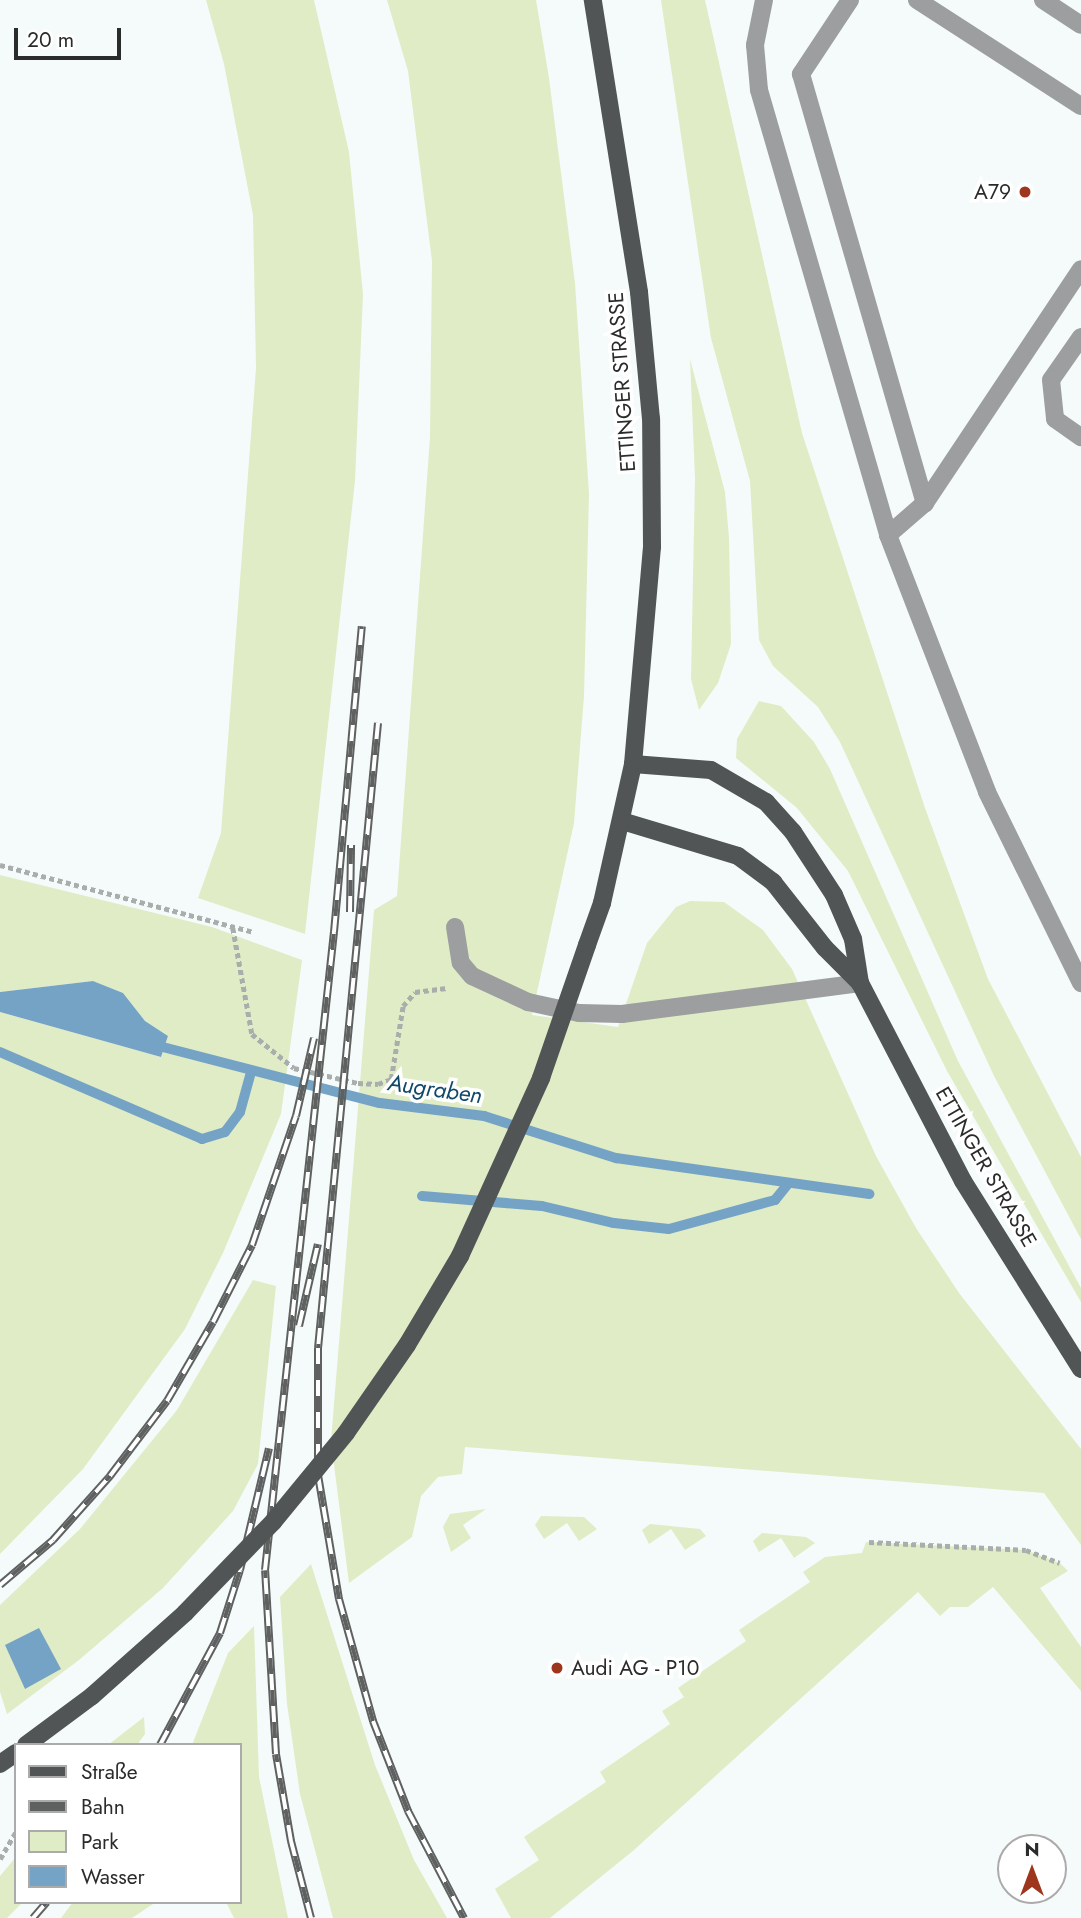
<!DOCTYPE html>
<html>
<head>
<meta charset="utf-8">
<style>
	body { margin:0 }
	#map { position:relative; width:1081px; height:1918px; overflow:hidden; background:#f5fbfa; font-family:Jost,sans-serif }
	div>[style] { position:absolute }
	.green>* { inset:0; background:#dfecc6 }
	.water>* { inset:0; background:#75a3c5 }
	.stream>* { height:10px; margin:-5px; padding:0 5px; transform-origin:5px; border-radius:5px; background:#75a3c5 }
	.path>* { height:4.5px; margin-top:-2.25px; transform-origin:0; background:repeating-linear-gradient(90deg,#a9adac 0 5px,transparent 0 8.5px) }
	.minor>* { height:18px; margin:-9px; padding:0 9px; transform-origin:9px; border-radius:9px; background:#9c9e9f }
	.major>* { height:18px; margin:-9px; padding:0 9px; transform-origin:9px; border-radius:9px; background:#515556 }
	.rail>* { height:8px; margin-top:-4px; transform-origin:0; background:repeating-linear-gradient(90deg,#fff 0 16px,#5e6160 0 32px); box-sizing:border-box; border-block:2px solid #5e6160 }
	.major-bridge>* { height:18px; margin:-9px; padding:0 9px; transform-origin:9px; border-radius:9px; background:#515556 }
	.dots>* { width:19px; height:19px; translate:-50% -50%; box-sizing:border-box; border:4px solid #fff; border-radius:50% }
	span { translate:-50% -50%; white-space:nowrap; text-align:center; line-height:1.15; -webkit-text-stroke:7px #fff; paint-order:stroke }
	.poi-label { font-size:21px; color:#2a2c2b }
	.right { translate:-100% -50%; text-align:right }
	.left { translate:0 -50%; text-align:left }
	.street-label { font-size:21px; color:#2a2c2b }
	.water-label { font-size:23px; color:#11496b; font-style:italic }
	.legend { position:absolute; left:14px; top:1743px; width:228px; height:161px; box-sizing:border-box; background:#fff; border:2px solid #aaabaa; margin:0; padding:9px 12px; list-style:none; font-size:21px; color:#2a2c2b }
	.legend li { display:flex; align-items:center; gap:14px; height:35px }
	.legend b { width:35px; border:2px solid #aaabaa }
	.north { position:absolute; left:997px; top:1834px; width:70px; height:70px; box-sizing:border-box; background:#fff; border:2px solid #aaabaa; border-radius:50%; rotate:0deg; font-size:19px; font-weight:700; line-height:28px; text-align:center; color:#2a2c2b }
	.north::after { content:''; display:block; margin:auto; width:24px; height:32px; background:#9e361d; clip-path:polygon(50% 0,100% 100%,50% 72%,0 100%) }
	.scale { position:absolute; left:14px; top:28px; width:107px; height:32px; box-sizing:border-box; border:4px solid #2a2c2b; border-top:0; padding-left:9px; font-size:21px; line-height:24px; white-space:nowrap; color:#2a2c2b; -webkit-text-stroke:5px #fff; paint-order:stroke }
</style>
</head>
<body>
<div id="map">
	<div class="green">
		<i style="clip-path:polygon(206px 0,314px 0,349px 152px,363px 294px,355px 481px,305px 934px,198px 898px,221px 833px,256px 368px,253px 215px,224px 64px)"></i>
		<i style="clip-path:polygon(387px 0,536px 0,549px 78px,575px 283px,589px 494px,584px 696px,574px 823px,532px 1015px,618px 1027px,647px 943px,676px 907px,690px 901px,724px 902px,763px 930px,792px 969px,876px 1156px,916px 1228px,959px 1293px,1081px 1449px,1081px 1545px,1044px 1493px,465px 1447px,462px 1474px,438px 1477px,421px 1496px,412px 1537px,349px 1583px,331px 1441px,374px 910px,397px 896px,430px 437px,432px 261px,408px 71px)"></i>
		<i style="clip-path:polygon(661px 0,705px 0,802px 433px,925px 808px,988px 979px,1081px 1157px,1081px 1239px,994px 1076px,840px 742px,818px 707px,773px 666px,759px 640px,750px 481px,711px 338px)"></i>
		<i style="clip-path:polygon(690px 359px,725px 492px,729px 538px,731px 644px,718px 683px,699px 710px,691px 679px,695px 478px)"></i>
		<i style="clip-path:polygon(759px 701px,781px 706px,814px 742px,830px 769px,958px 1061px,1081px 1288px,1081px 1302px,947px 1071px,848px 871px,797px 808px,736px 758px,737px 739px)"></i>
		<i style="clip-path:polygon(0 875px,212px 927px,302px 960px,281px 1114px,223px 1253px,185px 1329px,83px 1469px,0 1554px,0 1012px,161px 1057px,168px 1036px,145px 1021px,123px 993px,93px 981px,0 992px)"></i>
		<i style="clip-path:polygon(253px 1280px,276px 1286px,258px 1464px,233px 1511px,163px 1588px,79px 1660px,7px 1714px,0 1692px,0 1605px,80px 1529px,177px 1410px)"></i>
		<i style="clip-path:polygon(486px 1509px,463px 1525px,471px 1538px,451px 1552px,443px 1527px,450px 1514px)"></i>
		<i style="clip-path:polygon(541px 1516px,584px 1517px,597px 1529px,579px 1541px,567px 1523px,544px 1539px,535px 1525px)"></i>
		<i style="clip-path:polygon(650px 1524px,700px 1529px,706px 1536px,685px 1550px,671px 1529px,649px 1544px,642px 1530px)"></i>
		<i style="clip-path:polygon(762px 1533px,806px 1537px,815px 1543px,794px 1558px,781px 1538px,759px 1552px,753px 1541px)"></i>
		<i style="clip-path:polygon(866px 1542px,1026px 1550px,1060px 1563px,1068px 1571px,1040px 1588px,1081px 1647px,1081px 1691px,993px 1587px,968px 1607px,950px 1607px,940px 1616px,918px 1592px,634px 1850px,550px 1918px,511px 1918px,495px 1889px,539px 1860px,524px 1837px,606px 1782px,600px 1772px,670px 1724px,662px 1711px,684px 1697px,678px 1688px,746px 1641px,739px 1630px,810px 1582px,803px 1572px,825px 1557px,862px 1553px)"></i>
		<i style="clip-path:polygon(311px 1564px,375px 1765px,414px 1860px,447px 1918px,333px 1918px,300px 1794px,287px 1704px,280px 1597px)"></i>
		<i style="clip-path:polygon(254px 1626px,259px 1777px,288px 1918px,234px 1918px,226px 1902px,240px 1902px,240px 1745px,192px 1745px,228px 1653px)"></i>
		<i style="clip-path:polygon(144px 1717px,145px 1734px,137px 1745px,108px 1745px)"></i>
		<i style="clip-path:polygon(16px 1857px,16px 1902px,23px 1902px,7px 1918px,0 1918px,0 1876px)"></i>
		<i style="clip-path:polygon(73px 1902px,156px 1902px,132px 1918px,61px 1918px)"></i>
	</div>
	<div class="water">
		<i style="clip-path:polygon(93px 981px,123px 993px,145px 1021px,168px 1036px,161px 1057px,0 1012px,0 992px)"></i>
		<i style="clip-path:polygon(39px 1628px,61px 1669px,25px 1689px,5px 1645px)"></i>
	</div>
	<div class="stream">
		<i style="left:155px;top:1045px;width:232px;rotate:14.5deg"></i>
		<i style="left:380px;top:1103px;width:105px;rotate:7.1deg"></i>
		<i style="left:484px;top:1116px;width:139px;rotate:17.7deg"></i>
		<i style="left:616px;top:1158px;width:256px;rotate:8.1deg"></i>
		<i style="left:0;top:1052px;width:220px;rotate:23.3deg"></i>
		<i style="left:202px;top:1139px;width:24px;rotate:-17deg"></i>
		<i style="left:225px;top:1132px;width:25px;rotate:-53deg"></i>
		<i style="left:240px;top:1112px;width:41px;rotate:-74.6deg"></i>
		<i style="left:422px;top:1196px;width:120px;rotate:4.8deg"></i>
		<i style="left:542px;top:1206px;width:74px;rotate:13.3deg"></i>
		<i style="left:614px;top:1223px;width:55px;rotate:6.2deg"></i>
		<i style="left:669px;top:1229px;width:110px;rotate:-15.3deg"></i>
		<i style="left:775px;top:1200px;width:22px;rotate:-51deg"></i>
	</div>
	<div class="path">
		<i style="left:0;top:865px;width:262px;rotate:14.8deg"></i>
		<i style="left:233px;top:928px;width:108px;rotate:79.8deg"></i>
		<i style="left:252px;top:1034px;width:54px;rotate:39deg"></i>
		<i style="left:294px;top:1068px;width:66px;rotate:13.2deg"></i>
		<i style="left:358px;top:1083px;width:20px;rotate:3deg"></i>
		<i style="left:378px;top:1084px;width:14px;rotate:-21deg"></i>
		<i style="left:391px;top:1079px;width:74px;rotate:-80.7deg"></i>
		<i style="left:403px;top:1006px;width:18px;rotate:-49deg"></i>
		<i style="left:415px;top:992px;width:32px;rotate:-7deg"></i>
		<i style="left:869px;top:1542px;width:157px;rotate:2.9deg"></i>
		<i style="left:1026px;top:1550px;width:36px;rotate:21deg"></i>
		<i style="left:0;top:1859px;width:32px;rotate:-60deg"></i>
	</div>
	<div class="minor">
		<i style="left:764px;top:0;width:46px;rotate:101.3deg"></i>
		<i style="left:755px;top:45px;width:45px;rotate:84.9deg"></i>
		<i style="left:759px;top:90px;width:463px;rotate:73.8deg"></i>
		<i style="left:888px;top:535px;width:275px;rotate:68.9deg"></i>
		<i style="left:987px;top:792px;width:213px;rotate:63.8deg"></i>
		<i style="left:850px;top:0;width:89px;rotate:123.5deg"></i>
		<i style="left:801px;top:74px;width:447px;rotate:73.9deg"></i>
		<i style="left:917px;top:0;width:195px;rotate:32.9deg"></i>
		<i style="left:1043px;top:0;width:45px;rotate:33.3deg"></i>
		<i style="left:1081px;top:337px;width:52px;rotate:124.9deg"></i>
		<i style="left:1051px;top:380px;width:39px;rotate:84deg"></i>
		<i style="left:1055px;top:419px;width:32px;rotate:35deg"></i>
		<i style="left:888px;top:535px;width:49px;rotate:-40.9deg"></i>
		<i style="left:925px;top:503px;width:281px;rotate:-56.3deg"></i>
		<i style="left:455px;top:927px;width:36px;rotate:81deg"></i>
		<i style="left:461px;top:963px;width:17px;rotate:50deg"></i>
		<i style="left:472px;top:976px;width:62px;rotate:24.9deg"></i>
		<i style="left:528px;top:1002px;width:52px;rotate:12.2deg"></i>
		<i style="left:579px;top:1013px;width:43px;rotate:1.3deg"></i>
		<i style="left:622px;top:1014px;width:240px;rotate:-7.4deg"></i>
	</div>
	<div class="major">
		<i style="left:633px;top:764px;width:78px;rotate:4.4deg"></i>
		<i style="left:711px;top:770px;width:64px;rotate:30.2deg"></i>
		<i style="left:766px;top:802px;width:40px;rotate:48deg"></i>
		<i style="left:793px;top:832px;width:75px;rotate:56.9deg"></i>
		<i style="left:834px;top:895px;width:48px;rotate:66.6deg"></i>
		<i style="left:853px;top:939px;width:45px;rotate:81deg"></i>
		<i style="left:860px;top:983px;width:223px;rotate:62.5deg"></i>
		<i style="left:963px;top:1181px;width:222px;rotate:57.9deg"></i>
		<i style="left:622px;top:821px;width:121px;rotate:16.8deg"></i>
		<i style="left:738px;top:856px;width:44px;rotate:36.6deg"></i>
		<i style="left:773px;top:882px;width:84px;rotate:51.8deg"></i>
		<i style="left:825px;top:948px;width:49px;rotate:45deg"></i>
		<i style="left:587px;top:945px;width:45px;rotate:-70.3deg"></i>
		<i style="left:602px;top:903px;width:142px;rotate:-77.4deg"></i>
		<i style="left:633px;top:764px;width:218px;rotate:-85deg"></i>
		<i style="left:652px;top:547px;width:128px;rotate:-90.4deg"></i>
		<i style="left:651px;top:419px;width:128px;rotate:-95.4deg"></i>
		<i style="left:639px;top:292px;width:296px;rotate:-99deg"></i>
	</div>
	<div class="rail">
		<i style="left:378px;top:723px;width:628px;rotate:95.48deg"></i>
		<i style="left:318px;top:1348px;width:127px;rotate:90deg"></i>
		<i style="left:318px;top:1475px;width:126px;rotate:80.4deg"></i>
		<i style="left:339px;top:1599px;width:127px;rotate:74.4deg"></i>
		<i style="left:373px;top:1721px;width:97px;rotate:68.7deg"></i>
		<i style="left:408px;top:1811px;width:121px;rotate:62.4deg"></i>
		<i style="left:350px;top:912px;width:67px;rotate:-89.1deg"></i>
		<i style="left:299px;top:1326px;width:84px;rotate:-77deg"></i>
		<i style="left:0;top:1585px;width:70px;rotate:-40.3deg"></i>
		<i style="left:53px;top:1540px;width:86px;rotate:-48.3deg"></i>
		<i style="left:110px;top:1476px;width:94px;rotate:-52.8deg"></i>
		<i style="left:167px;top:1401px;width:91px;rotate:-59.8deg"></i>
		<i style="left:213px;top:1322px;width:86px;rotate:-63.1deg"></i>
		<i style="left:252px;top:1245px;width:136px;rotate:-71.2deg"></i>
		<i style="left:296px;top:1116px;width:80px;rotate:-77deg"></i>
		<i style="left:160px;top:1745px;width:127px;rotate:-61.8deg"></i>
		<i style="left:220px;top:1633px;width:66px;rotate:-72.4deg"></i>
		<i style="left:240px;top:1570px;width:125px;rotate:-76.6deg"></i>
		<i style="left:33px;top:1918px;width:21px;rotate:-49deg"></i>
		<i style="left:311px;top:1918px;width:80px;rotate:-104.6deg"></i>
		<i style="left:291px;top:1841px;width:88px;rotate:-99.8deg"></i>
		<i style="left:276px;top:1754px;width:184px;rotate:-93.4deg"></i>
		<i style="left:265px;top:1570px;width:642px;rotate:-83.83deg"></i>
		<i style="left:334px;top:932px;width:307px;rotate:-84.8deg"></i>
	</div>
	<div class="major-bridge">
		<i style="left:26px;top:1745px;width:82px;rotate:-36.6deg"></i>
		<i style="left:92px;top:1696px;width:125px;rotate:-41.7deg"></i>
		<i style="left:185px;top:1613px;width:127px;rotate:-46deg"></i>
		<i style="left:273px;top:1522px;width:115px;rotate:-50.6deg"></i>
		<i style="left:346px;top:1433px;width:107px;rotate:-55.3deg"></i>
		<i style="left:407px;top:1345px;width:104px;rotate:-59.2deg"></i>
		<i style="left:460px;top:1256px;width:196px;rotate:-65.5deg"></i>
		<i style="left:541px;top:1078px;width:141px;rotate:-70.9deg"></i>
		<i style="left:0;top:1764px;width:19px;rotate:-35deg"></i>
	</div>
	<div class="dots">
		<i style="left:1025px;top:192px;background:#9e361d"></i>
		<i style="left:557px;top:1668px;background:#9e361d"></i>
	</div>
	<div class="poi-label">
		<span class="right" style="left:1011px;top:192px">A79</span>
		<span class="left" style="left:571px;top:1668px">Audi AG - P10</span>
	</div>
	<div class="street-label">
		<span style="left:622px;top:382px;rotate:-94deg">ETTINGER STRASSE</span>
		<span style="left:986px;top:1167px;rotate:60deg">ETTINGER STRASSE</span>
	</div>
	<div class="water-label">
		<span style="left:435px;top:1089px;rotate:8deg">Augraben</span>
	</div>
	<ul class="legend">
	<li><b style="height:9px;background:#515556"></b>Straße</li>
	<li><b style="height:9px;background:#5e6160"></b>Bahn</li>
	<li><b style="height:19px;background:#dfecc6"></b>Park</li>
	<li><b style="height:19px;background:#75a3c5"></b>Wasser</li>
	</ul>
	<div class="north">N</div>
	<div class="scale">20 m</div>
</div>
</body>
</html>
